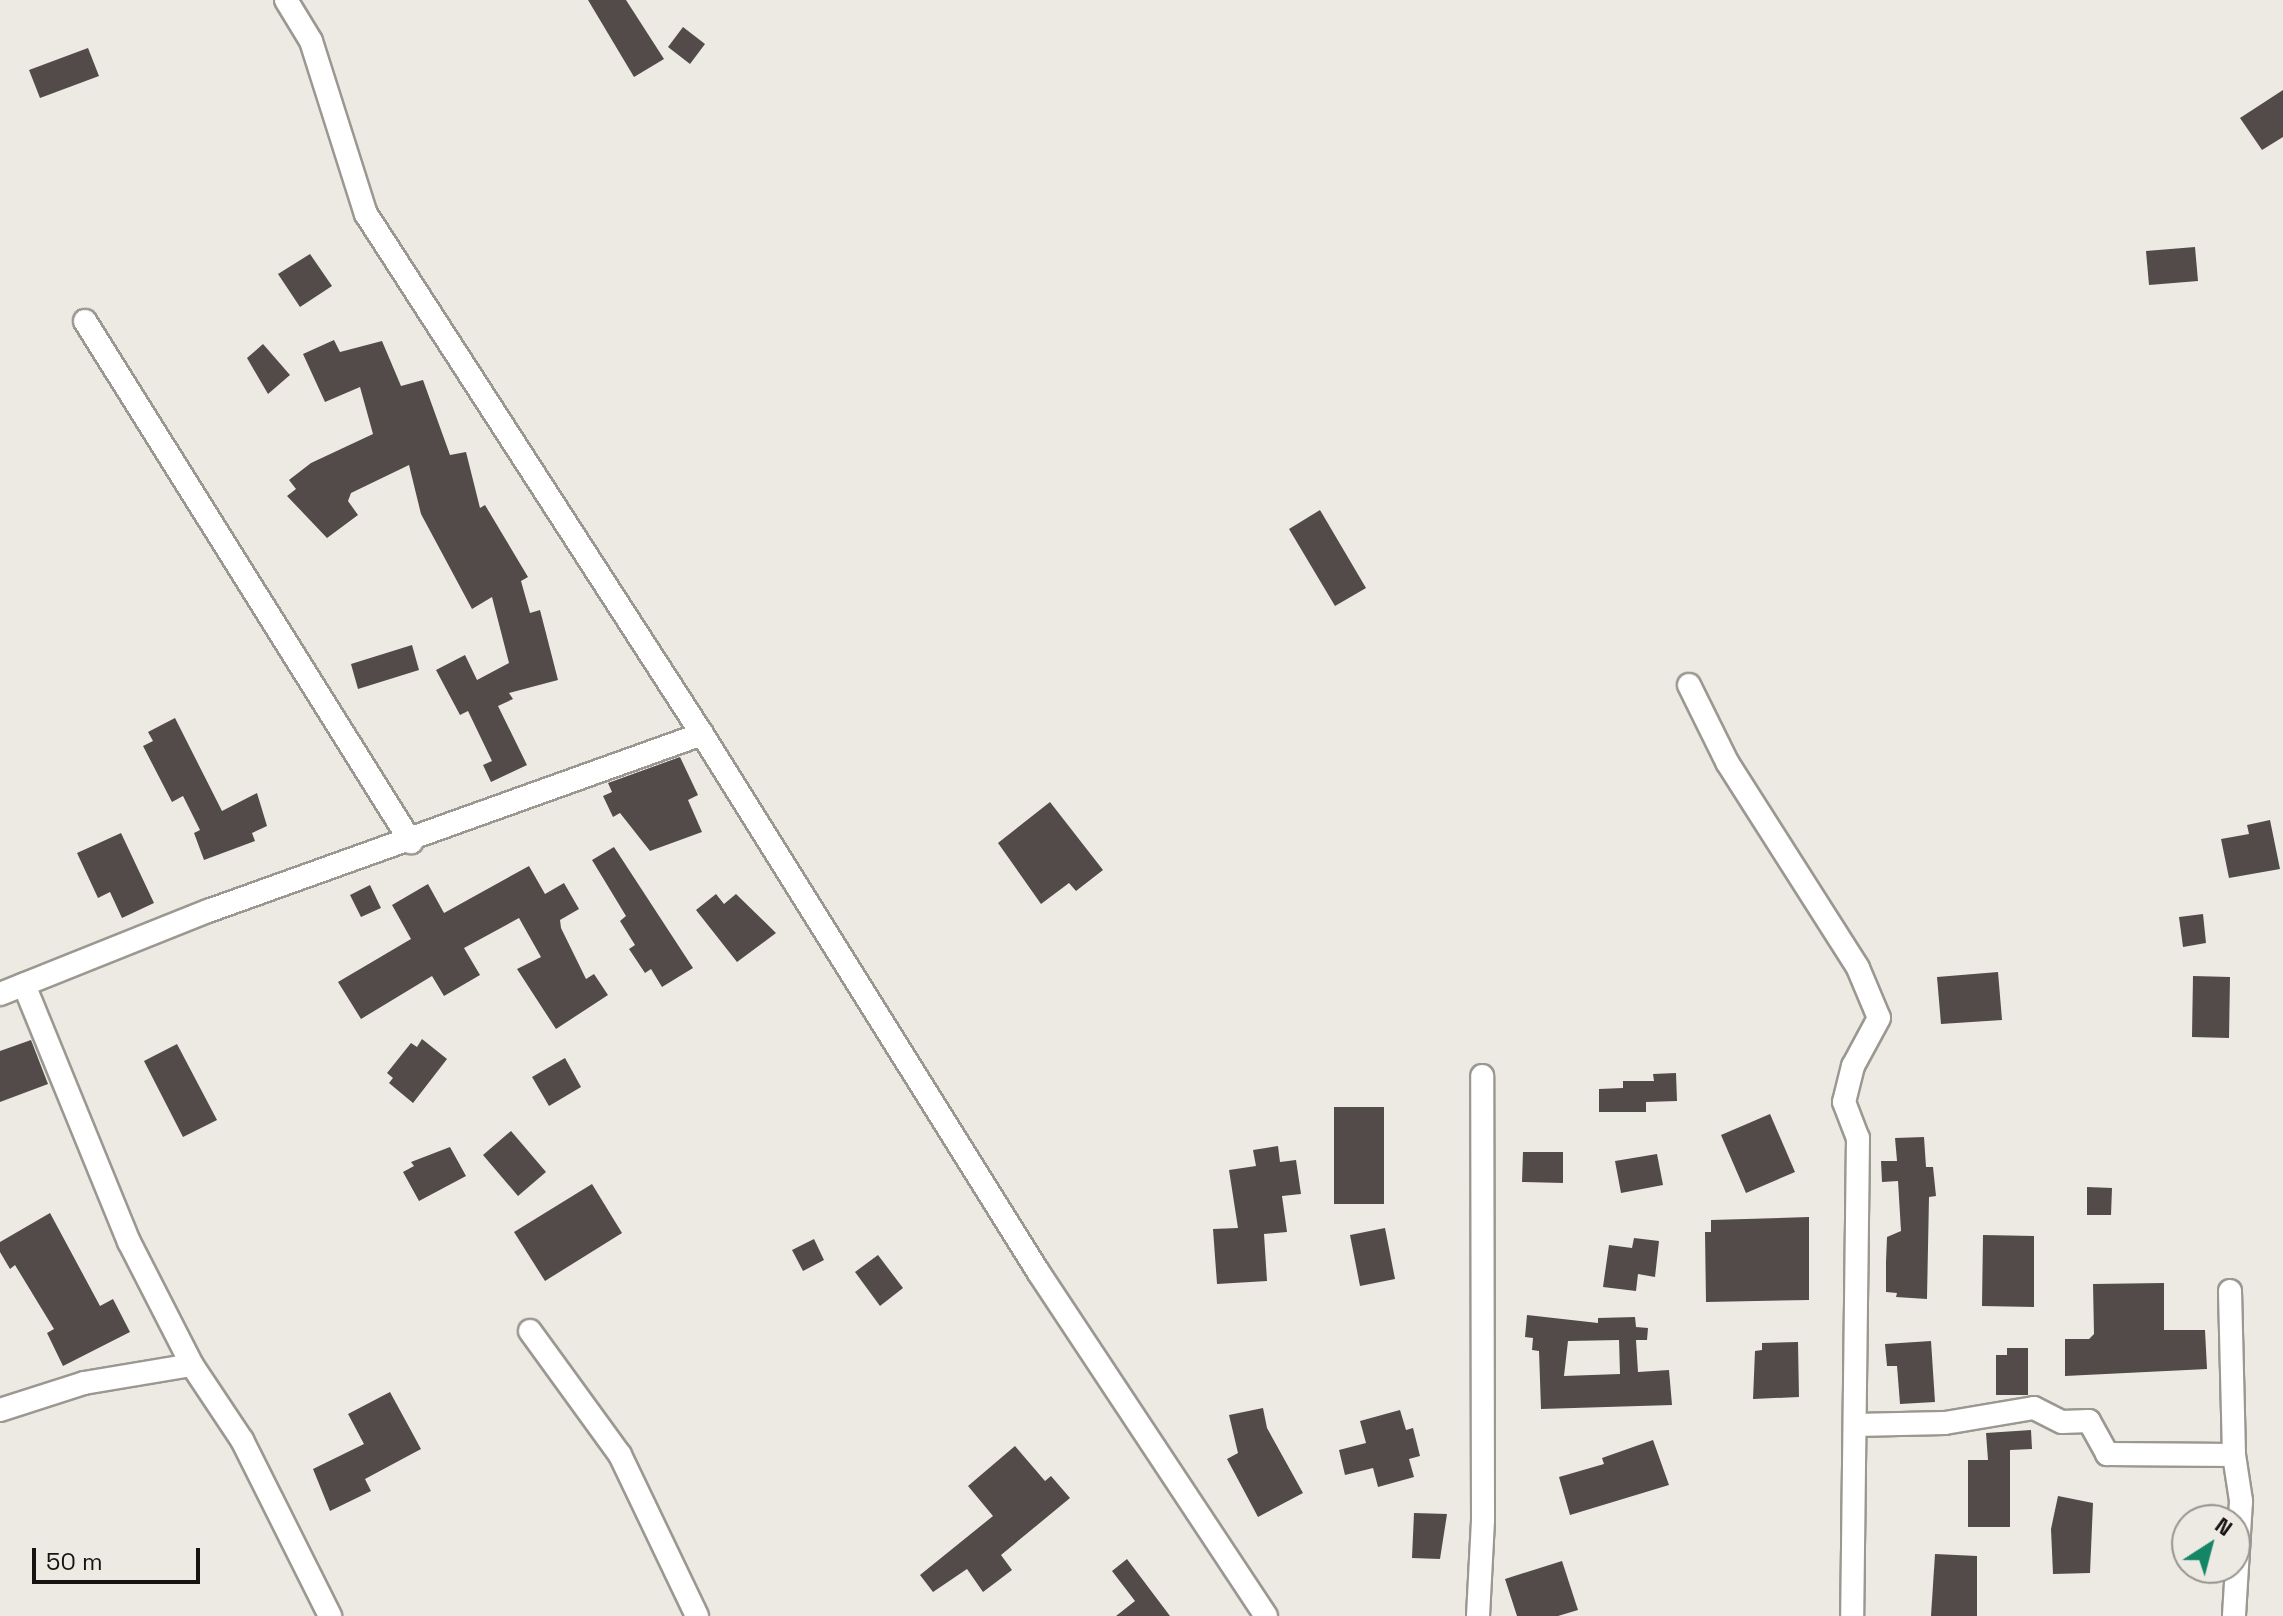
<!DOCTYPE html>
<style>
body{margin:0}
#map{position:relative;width:2283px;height:1616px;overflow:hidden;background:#edeae3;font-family:"Space Grotesk",sans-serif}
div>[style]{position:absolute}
.building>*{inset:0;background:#534b4a}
.roads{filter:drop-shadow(2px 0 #9b9891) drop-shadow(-2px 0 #9b9891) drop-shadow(0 2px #9b9891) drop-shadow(0 -2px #9b9891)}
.street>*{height:22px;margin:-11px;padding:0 11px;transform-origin:11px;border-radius:11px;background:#fff}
span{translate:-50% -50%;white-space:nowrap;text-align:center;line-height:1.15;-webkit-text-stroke:8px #edeae3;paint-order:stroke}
.north{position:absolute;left:2171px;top:1504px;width:80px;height:80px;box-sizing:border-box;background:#edeae3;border:2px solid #97948f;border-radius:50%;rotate:36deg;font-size:22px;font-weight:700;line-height:32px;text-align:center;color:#151411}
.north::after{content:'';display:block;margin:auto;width:28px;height:36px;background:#148665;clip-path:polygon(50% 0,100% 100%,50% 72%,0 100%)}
.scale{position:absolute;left:32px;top:1548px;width:168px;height:36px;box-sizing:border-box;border:4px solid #151411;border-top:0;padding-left:10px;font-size:24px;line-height:28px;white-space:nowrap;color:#151411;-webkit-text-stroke:6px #edeae3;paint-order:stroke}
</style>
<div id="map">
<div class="building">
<i style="clip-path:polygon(588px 0,626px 0,664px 59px,634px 77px)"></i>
<i style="clip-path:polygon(683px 27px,705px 44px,690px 64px,668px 47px)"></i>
<i style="clip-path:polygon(88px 48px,99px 76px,40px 98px,29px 70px)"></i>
<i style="clip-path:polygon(2283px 90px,2283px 137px,2262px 150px,2240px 118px)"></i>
<i style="clip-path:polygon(2195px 247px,2198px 281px,2149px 285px,2146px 251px)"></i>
<i style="clip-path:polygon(310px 254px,332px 286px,300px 307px,278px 274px)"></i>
<i style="clip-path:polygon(334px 340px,340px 352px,382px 341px,401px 386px,423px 380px,450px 455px,466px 452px,480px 508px,485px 505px,528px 577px,521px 581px,530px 613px,540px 610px,558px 680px,509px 693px,513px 699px,498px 706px,527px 765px,491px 782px,483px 765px,492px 761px,468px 711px,460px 715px,436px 670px,465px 655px,477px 680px,509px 663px,492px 597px,472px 609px,421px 514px,409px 465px,351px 493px,348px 501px,358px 515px,327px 538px,287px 496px,296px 489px,289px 480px,311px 463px,373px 434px,360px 387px,325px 402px,303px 354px)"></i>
<i style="clip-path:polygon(263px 344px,290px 375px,268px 394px,247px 358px)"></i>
<i style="clip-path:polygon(1320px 510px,1366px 588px,1335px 606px,1289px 529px)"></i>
<i style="clip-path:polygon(412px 645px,419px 670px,358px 689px,351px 664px)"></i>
<i style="clip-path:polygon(175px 718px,222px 811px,257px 793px,267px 826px,252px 833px,255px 841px,204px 860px,194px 833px,200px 830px,183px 796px,172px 802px,143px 746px,153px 741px,148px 732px)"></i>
<i style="clip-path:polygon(680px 757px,698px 795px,688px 800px,702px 832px,650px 851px,620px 813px,613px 817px,603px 796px,612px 792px,608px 783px)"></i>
<i style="clip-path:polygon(1050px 802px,1103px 870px,1076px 891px,1069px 883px,1041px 904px,998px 843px)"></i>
<i style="clip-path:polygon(2270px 820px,2280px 869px,2229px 878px,2221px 839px,2249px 834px,2247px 825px)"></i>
<i style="clip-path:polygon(121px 833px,154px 903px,122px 918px,110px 892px,98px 898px,77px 853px)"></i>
<i style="clip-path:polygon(614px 847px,693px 968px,662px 987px,651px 969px,645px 973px,629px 949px,635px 945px,620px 921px,626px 916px,592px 860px)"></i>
<i style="clip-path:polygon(529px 866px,545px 894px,564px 883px,579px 909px,560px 920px,561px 928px,586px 979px,594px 974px,608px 995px,556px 1029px,517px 969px,541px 957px,519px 918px,464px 948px,480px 975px,444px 996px,432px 976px,361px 1019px,338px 982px,411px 939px,392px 905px,428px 884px,444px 913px)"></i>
<i style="clip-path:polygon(370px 885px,381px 908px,361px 917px,350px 895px)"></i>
<i style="clip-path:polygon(716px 894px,724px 904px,736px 894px,776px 933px,737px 962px,696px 910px)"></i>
<i style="clip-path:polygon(2203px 914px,2206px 943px,2183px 947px,2179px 917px)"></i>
<i style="clip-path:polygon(1998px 972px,2002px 1020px,1941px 1024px,1937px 977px)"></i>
<i style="clip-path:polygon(2193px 976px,2230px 977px,2229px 1038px,2192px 1037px)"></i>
<i style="clip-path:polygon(422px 1039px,447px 1059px,413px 1103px,389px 1083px,393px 1078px,387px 1073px,411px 1043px,417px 1047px)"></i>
<i style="clip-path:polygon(31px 1040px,48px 1084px,0 1102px,0 1051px)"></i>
<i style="clip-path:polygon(177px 1044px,217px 1120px,183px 1137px,144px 1061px)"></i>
<i style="clip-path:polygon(565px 1058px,581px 1087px,549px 1106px,532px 1077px)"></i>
<i style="clip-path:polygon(1676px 1073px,1677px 1101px,1646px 1102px,1646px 1112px,1599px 1112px,1599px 1089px,1623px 1088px,1623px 1081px,1654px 1081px,1653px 1074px)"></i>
<i style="clip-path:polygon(1334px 1107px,1384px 1107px,1384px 1204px,1334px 1204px)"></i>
<i style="clip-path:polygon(1770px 1114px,1795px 1172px,1746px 1193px,1721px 1135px)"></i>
<i style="clip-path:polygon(511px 1131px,546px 1172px,518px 1196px,483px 1155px)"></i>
<i style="clip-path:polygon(1924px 1137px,1926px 1167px,1933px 1167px,1936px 1196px,1929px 1197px,1927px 1299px,1896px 1297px,1897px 1293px,1886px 1292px,1886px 1262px,1887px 1237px,1901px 1231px,1898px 1181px,1882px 1182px,1881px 1161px,1897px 1161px,1895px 1138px)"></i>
<i style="clip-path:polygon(1278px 1146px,1280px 1162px,1296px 1160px,1301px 1194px,1282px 1196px,1287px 1232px,1264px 1234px,1267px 1281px,1217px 1284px,1213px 1229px,1238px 1228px,1229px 1170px,1256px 1166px,1253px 1150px)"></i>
<i style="clip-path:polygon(450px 1147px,466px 1176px,419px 1201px,403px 1172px,414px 1166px,411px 1162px)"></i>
<i style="clip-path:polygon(1523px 1152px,1563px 1152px,1563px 1183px,1522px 1182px)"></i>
<i style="clip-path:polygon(1657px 1154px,1663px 1185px,1621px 1193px,1615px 1161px)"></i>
<i style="clip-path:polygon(592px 1184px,622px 1233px,545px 1281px,514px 1232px)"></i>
<i style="clip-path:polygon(2087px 1187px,2112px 1188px,2111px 1215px,2087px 1215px)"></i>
<i style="clip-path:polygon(50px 1213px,100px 1306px,113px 1299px,130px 1332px,63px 1366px,47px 1333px,54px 1329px,15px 1265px,10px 1269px,0 1252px,0 1242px)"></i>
<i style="clip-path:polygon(1809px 1217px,1809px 1300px,1706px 1302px,1705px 1232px,1711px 1232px,1711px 1220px)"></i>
<i style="clip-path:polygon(1385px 1228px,1395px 1279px,1360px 1286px,1350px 1235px)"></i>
<i style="clip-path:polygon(1983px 1235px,2034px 1236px,2034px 1307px,1982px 1306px)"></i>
<i style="clip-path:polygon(1634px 1238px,1659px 1241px,1655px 1277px,1638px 1274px,1636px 1291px,1603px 1287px,1609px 1245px,1632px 1248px)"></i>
<i style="clip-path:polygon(814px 1239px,824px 1260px,803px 1271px,792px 1250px)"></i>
<i style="clip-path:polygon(878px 1255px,903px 1288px,880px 1306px,855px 1272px)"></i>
<i style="clip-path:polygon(2164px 1283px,2164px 1330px,2205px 1330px,2207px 1369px,2065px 1376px,2065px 1339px,2089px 1339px,2094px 1334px,2093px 1284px)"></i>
<i style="clip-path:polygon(evenodd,1527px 1315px,1598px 1323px,1598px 1318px,1635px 1317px,1636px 1327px,1648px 1328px,1647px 1340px,1636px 1340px,1638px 1372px,1669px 1370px,1672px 1405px,1541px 1409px,1539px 1351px,1532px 1350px,1533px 1338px,1525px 1337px,1527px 1315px,1619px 1340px,1620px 1374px,1564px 1376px,1568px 1341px,1619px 1340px)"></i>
<i style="clip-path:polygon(1931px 1341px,1935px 1402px,1900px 1404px,1897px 1366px,1887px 1366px,1885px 1344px)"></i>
<i style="clip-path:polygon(1798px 1342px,1799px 1397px,1753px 1399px,1755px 1351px,1762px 1350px,1762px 1343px)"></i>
<i style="clip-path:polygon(2007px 1348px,2028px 1348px,2028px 1395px,1996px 1395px,1996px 1355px,2007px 1355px)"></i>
<i style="clip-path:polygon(390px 1392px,421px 1449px,365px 1479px,371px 1491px,330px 1511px,313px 1469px,364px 1444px,348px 1414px)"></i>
<i style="clip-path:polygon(1263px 1408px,1267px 1428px,1303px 1493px,1258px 1517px,1227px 1459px,1238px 1453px,1229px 1415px)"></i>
<i style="clip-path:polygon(1400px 1410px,1406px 1430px,1413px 1428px,1420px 1456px,1409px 1459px,1414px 1477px,1378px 1487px,1373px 1468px,1345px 1475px,1339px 1450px,1366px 1443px,1360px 1421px)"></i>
<i style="clip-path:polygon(2031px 1430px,2032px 1449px,2010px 1450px,2010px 1527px,1968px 1527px,1968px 1460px,1988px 1460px,1986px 1433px)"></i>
<i style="clip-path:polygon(1653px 1440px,1669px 1485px,1570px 1515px,1559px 1477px,1604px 1464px,1602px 1458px)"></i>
<i style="clip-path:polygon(1015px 1446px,1045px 1481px,1051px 1476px,1070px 1498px,1001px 1555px,1012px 1570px,983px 1592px,967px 1569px,933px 1592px,920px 1575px,993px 1516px,968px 1486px)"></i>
<i style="clip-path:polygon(2058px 1496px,2093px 1503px,2090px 1573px,2053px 1574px,2051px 1529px)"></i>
<i style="clip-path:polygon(1414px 1513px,1447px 1514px,1440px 1559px,1412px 1558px)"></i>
<i style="clip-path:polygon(1935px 1554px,1977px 1556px,1977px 1616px,1931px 1616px)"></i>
<i style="clip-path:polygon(1127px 1559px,1170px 1616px,1116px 1616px,1135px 1601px,1112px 1571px)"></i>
<i style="clip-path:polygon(1562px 1561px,1578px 1610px,1558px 1616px,1517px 1616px,1505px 1579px)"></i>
</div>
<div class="roads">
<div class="street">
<i style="left:286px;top:0;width:48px;rotate:58.6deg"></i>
<i style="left:311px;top:41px;width:182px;rotate:72.4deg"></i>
<i style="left:366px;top:214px;width:619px;rotate:57.13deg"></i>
<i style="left:702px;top:734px;width:636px;rotate:57.99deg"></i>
<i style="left:1039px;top:1273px;width:411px;rotate:56.5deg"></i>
<i style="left:85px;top:321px;width:615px;rotate:57.96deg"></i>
<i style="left:1689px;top:685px;width:86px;rotate:63.7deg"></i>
<i style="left:1727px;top:762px;width:244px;rotate:57.5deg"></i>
<i style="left:1858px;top:968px;width:54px;rotate:67.2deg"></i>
<i style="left:1879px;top:1018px;width:55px;rotate:118.4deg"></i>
<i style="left:1853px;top:1066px;width:37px;rotate:104deg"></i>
<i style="left:1844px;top:1102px;width:39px;rotate:69deg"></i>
<i style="left:1858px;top:1138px;width:478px;rotate:90.7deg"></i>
<i style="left:0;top:994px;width:224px;rotate:-21.8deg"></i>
<i style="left:208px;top:911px;width:525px;rotate:-19.71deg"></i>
<i style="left:2230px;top:1291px;width:164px;rotate:88.6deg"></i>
<i style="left:2234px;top:1455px;width:47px;rotate:81.3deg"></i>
<i style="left:2241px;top:1501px;width:115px;rotate:93.5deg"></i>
<i style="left:530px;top:1331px;width:153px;rotate:54deg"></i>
<i style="left:620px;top:1455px;width:178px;rotate:64.4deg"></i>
<i style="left:192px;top:1365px;width:90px;rotate:56.3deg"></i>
<i style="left:242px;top:1440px;width:197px;rotate:63.4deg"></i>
<i style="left:0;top:1410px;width:88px;rotate:-17.8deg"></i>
<i style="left:84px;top:1383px;width:109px;rotate:-9.5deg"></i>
<i style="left:192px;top:1365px;width:138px;rotate:-117.1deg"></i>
<i style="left:129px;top:1242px;width:278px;rotate:-112.2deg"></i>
<i style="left:1855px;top:1425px;width:90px;rotate:-1.3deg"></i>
<i style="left:1945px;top:1423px;width:90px;rotate:-9.6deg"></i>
<i style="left:2034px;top:1408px;width:31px;rotate:27deg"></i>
<i style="left:2062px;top:1422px;width:27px;rotate:-2deg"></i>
<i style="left:2089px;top:1421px;width:38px;rotate:61deg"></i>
<i style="left:2107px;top:1454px;width:127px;rotate:0.5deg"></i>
<i style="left:1478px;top:1616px;width:96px;rotate:-87deg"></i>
<i style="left:1483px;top:1520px;width:444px;rotate:-90.1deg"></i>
</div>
</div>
<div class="north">N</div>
<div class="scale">50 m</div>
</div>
